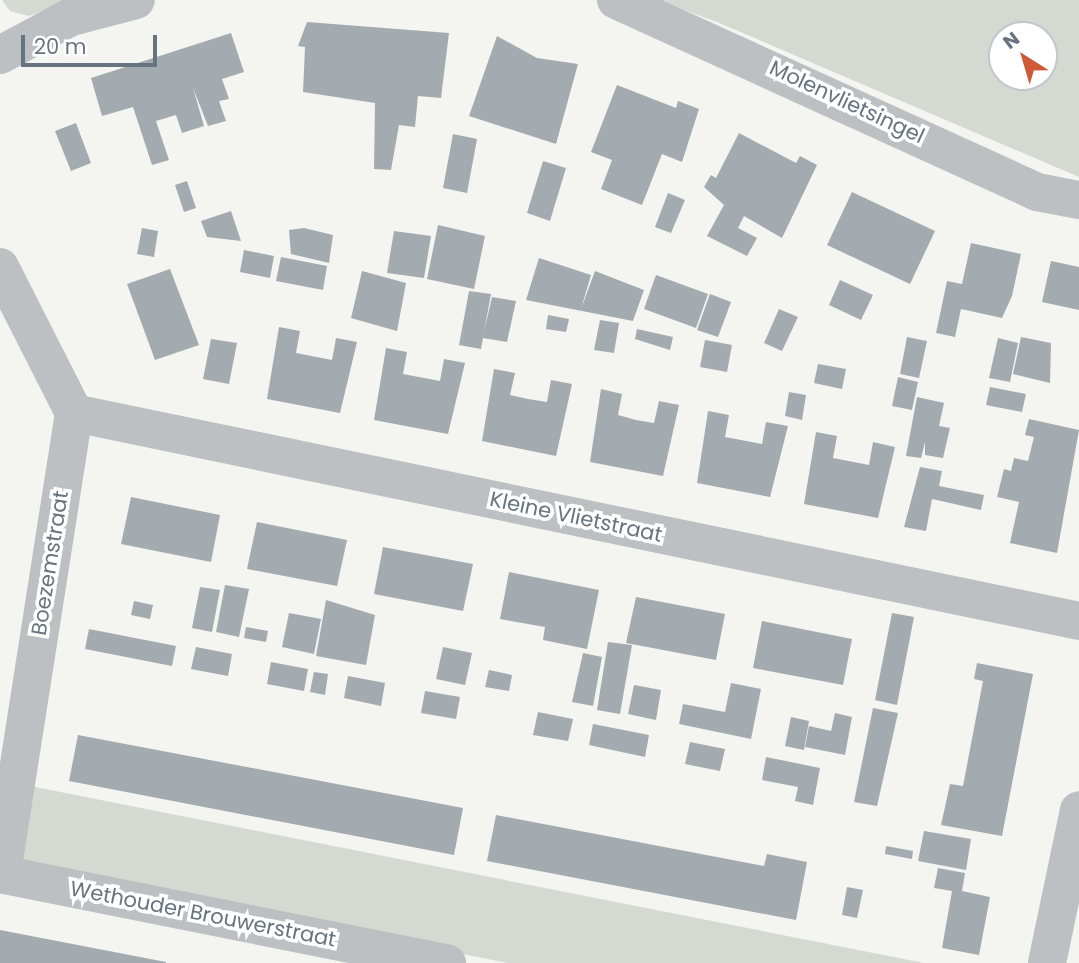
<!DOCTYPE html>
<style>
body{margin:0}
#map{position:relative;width:1079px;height:963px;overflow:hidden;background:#f4f4f1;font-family:Poppins,sans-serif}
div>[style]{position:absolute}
.green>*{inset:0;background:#d4d9d1}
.building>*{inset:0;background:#a4abb0}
.minor>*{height:38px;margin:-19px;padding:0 19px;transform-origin:19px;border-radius:19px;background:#bcc0c3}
span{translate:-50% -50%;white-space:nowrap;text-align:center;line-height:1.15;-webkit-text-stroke:7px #fff;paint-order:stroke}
.street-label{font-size:21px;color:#67747f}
.north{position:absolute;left:988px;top:21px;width:70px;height:70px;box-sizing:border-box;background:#fff;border:2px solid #c2c7cc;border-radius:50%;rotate:323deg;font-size:19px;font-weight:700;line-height:28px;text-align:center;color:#67747f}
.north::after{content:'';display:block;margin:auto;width:24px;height:32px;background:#ce5b38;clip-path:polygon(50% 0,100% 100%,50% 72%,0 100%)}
.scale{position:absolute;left:21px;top:35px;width:136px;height:32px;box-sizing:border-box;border:4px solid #67747f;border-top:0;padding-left:9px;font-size:21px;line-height:24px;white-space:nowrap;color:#67747f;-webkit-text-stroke:5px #fff;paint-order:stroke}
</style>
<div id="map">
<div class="green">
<i style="clip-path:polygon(2px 0,72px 0,29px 16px,10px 11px)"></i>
<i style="clip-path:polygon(evenodd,657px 0,1079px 0,1079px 177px,717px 22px,657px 0,1002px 35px,1044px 35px,1044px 77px,1002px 77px,1002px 35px)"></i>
<i style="clip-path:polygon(25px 785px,924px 963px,508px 963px,15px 866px)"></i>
</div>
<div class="building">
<i style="clip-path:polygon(307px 22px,449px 33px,441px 98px,418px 96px,415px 127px,399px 125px,391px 170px,374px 169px,375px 103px,303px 92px,305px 47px,298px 46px)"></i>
<i style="clip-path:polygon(231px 33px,244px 72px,222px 79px,229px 99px,219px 101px,226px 121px,208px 126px,193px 88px,204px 126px,182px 133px,176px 115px,156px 121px,169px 160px,152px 165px,133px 107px,102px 116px,91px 78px)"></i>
<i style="clip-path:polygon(497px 36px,537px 58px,578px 64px,556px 144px,469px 116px)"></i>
<i style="clip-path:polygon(617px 85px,676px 108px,678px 101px,699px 109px,682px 162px,662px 154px,642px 205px,601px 189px,612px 160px,591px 152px)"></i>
<i style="clip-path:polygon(76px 123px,91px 163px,71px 171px,55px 131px)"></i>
<i style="clip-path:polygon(739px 133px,796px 163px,800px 156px,817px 165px,782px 238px,744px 216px,738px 228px,757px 238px,747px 256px,707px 236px,724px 205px,704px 187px,711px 175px,716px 178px)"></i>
<i style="clip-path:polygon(453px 134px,477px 139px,467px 193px,443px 188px)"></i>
<i style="clip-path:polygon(543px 161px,566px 168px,550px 221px,527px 213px)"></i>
<i style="clip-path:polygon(187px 181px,196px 208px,184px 212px,175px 185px)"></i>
<i style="clip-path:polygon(852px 192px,935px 231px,910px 284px,827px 245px)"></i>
<i style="clip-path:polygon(668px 193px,685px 200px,671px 233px,655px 227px)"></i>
<i style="clip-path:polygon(231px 211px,241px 241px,207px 237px,201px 221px)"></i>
<i style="clip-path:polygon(438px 225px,485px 236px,474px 289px,427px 279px)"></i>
<i style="clip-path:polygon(142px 228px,158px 231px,154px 257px,137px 254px)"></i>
<i style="clip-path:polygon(304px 228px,333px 235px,329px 263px,291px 254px,289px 230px)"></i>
<i style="clip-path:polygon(394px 231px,431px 236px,424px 278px,387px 273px)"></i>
<i style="clip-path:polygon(971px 243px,1021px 254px,1012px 296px,1002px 318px,961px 309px,955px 337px,936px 333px,947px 281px,962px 284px)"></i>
<i style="clip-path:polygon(244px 250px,274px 256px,270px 278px,240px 272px)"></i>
<i style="clip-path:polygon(281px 257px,327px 266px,323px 290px,276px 281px)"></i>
<i style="clip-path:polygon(539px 258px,591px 275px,581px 309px,595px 271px,644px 290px,633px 321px,526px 300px)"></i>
<i style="clip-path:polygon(1051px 261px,1079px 267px,1079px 310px,1042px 302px)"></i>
<i style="clip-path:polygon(170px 269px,199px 345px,155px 360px,127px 284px)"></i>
<i style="clip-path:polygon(362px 271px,406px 283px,397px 331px,351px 318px)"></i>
<i style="clip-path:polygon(656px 275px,708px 294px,696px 328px,644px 309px)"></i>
<i style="clip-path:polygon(840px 280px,873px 295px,861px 320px,829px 305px)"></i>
<i style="clip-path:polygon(469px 291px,491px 294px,484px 332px,492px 297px,516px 301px,507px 342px,483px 338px,481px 349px,459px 345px)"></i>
<i style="clip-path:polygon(710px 294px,731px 302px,718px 337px,697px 330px)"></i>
<i style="clip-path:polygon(779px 309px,798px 317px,782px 351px,764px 343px)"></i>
<i style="clip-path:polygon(548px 315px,569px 319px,566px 332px,546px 329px)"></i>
<i style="clip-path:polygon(600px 320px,619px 323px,614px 353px,594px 350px)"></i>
<i style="clip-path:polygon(279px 327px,300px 331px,296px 353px,332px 360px,336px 338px,357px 342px,340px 413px,267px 399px)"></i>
<i style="clip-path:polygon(637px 329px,673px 337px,670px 350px,635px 339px)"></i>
<i style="clip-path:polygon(907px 337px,927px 341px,919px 378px,900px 374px)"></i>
<i style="clip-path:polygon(1021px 337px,1051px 343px,1050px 383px,1013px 374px)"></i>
<i style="clip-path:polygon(998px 338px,1018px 343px,1010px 382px,989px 378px)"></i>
<i style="clip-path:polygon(211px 339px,237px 343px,229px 384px,203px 379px)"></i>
<i style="clip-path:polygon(705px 340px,732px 345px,727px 372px,700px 367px)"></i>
<i style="clip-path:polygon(386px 348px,407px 352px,403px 374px,440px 381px,444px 359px,465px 363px,448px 434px,374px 420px)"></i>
<i style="clip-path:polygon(818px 364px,846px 369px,842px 389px,814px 383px)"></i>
<i style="clip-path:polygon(494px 369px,515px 373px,510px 395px,528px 399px,547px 402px,551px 380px,572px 384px,556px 456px,482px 441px)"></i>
<i style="clip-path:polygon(898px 377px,918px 382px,912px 410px,892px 406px)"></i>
<i style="clip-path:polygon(990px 387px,1026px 394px,1022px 412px,986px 405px)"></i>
<i style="clip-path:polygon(601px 389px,622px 394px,618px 415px,636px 420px,654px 423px,659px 401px,679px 405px,663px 476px,590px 462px)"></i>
<i style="clip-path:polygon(789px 392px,806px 395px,802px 420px,785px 416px)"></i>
<i style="clip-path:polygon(917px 397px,944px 403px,939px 426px,950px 428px,943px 458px,925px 455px,925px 442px,921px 458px,906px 456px)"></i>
<i style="clip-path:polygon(708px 411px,729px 415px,725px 437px,762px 444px,766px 422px,788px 426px,770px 497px,697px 483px)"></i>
<i style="clip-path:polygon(1029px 419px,1079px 430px,1057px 553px,1010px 543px,1019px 502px,997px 497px,1004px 469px,1011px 471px,1014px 458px,1028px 461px,1034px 437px,1025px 435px)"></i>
<i style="clip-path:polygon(816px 432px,837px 436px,833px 458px,869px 465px,873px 442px,895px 447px,878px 518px,804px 504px)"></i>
<i style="clip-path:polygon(920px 467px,942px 471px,939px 486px,984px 495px,981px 510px,932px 499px,926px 531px,904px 527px)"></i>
<i style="clip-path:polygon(131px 497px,220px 515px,211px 562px,121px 544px)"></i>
<i style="clip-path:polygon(257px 522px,347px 540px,337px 586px,247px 569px)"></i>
<i style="clip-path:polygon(383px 547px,473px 564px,463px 611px,374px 594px)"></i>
<i style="clip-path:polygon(509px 572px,599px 590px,587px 649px,543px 640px,545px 627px,500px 619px)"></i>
<i style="clip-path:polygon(225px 585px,249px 589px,239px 637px,216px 632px)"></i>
<i style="clip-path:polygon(200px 587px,220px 590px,212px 632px,192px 628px)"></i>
<i style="clip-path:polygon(636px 597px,725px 614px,716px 660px,626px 643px)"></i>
<i style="clip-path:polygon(326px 600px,375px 615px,366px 665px,316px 656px)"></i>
<i style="clip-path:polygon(134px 601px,153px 605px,150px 619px,131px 615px)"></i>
<i style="clip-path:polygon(289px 613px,321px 619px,314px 654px,282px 647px)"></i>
<i style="clip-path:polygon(892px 613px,914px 617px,897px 705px,875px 700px)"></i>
<i style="clip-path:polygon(762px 621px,852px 639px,843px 685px,753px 668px)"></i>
<i style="clip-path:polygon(246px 627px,268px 631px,266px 642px,244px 638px)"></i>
<i style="clip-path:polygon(89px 629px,176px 646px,172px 666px,85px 649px)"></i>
<i style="clip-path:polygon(608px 642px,632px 645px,620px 714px,597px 710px)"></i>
<i style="clip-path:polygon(196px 647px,232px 654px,228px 676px,191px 669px)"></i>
<i style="clip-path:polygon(443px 647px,472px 653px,465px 685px,436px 679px)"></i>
<i style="clip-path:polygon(583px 653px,602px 657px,593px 706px,572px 702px)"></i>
<i style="clip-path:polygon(271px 662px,308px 669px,304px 691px,267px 684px)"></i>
<i style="clip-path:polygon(977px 663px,1033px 674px,1002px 836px,941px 825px,950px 784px,963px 786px,983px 681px,974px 679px)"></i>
<i style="clip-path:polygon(489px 670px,512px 675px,509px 691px,485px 687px)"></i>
<i style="clip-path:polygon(314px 672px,328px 674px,325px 695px,310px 692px)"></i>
<i style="clip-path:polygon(348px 676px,385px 683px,381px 706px,344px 698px)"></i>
<i style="clip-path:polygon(731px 683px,761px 689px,751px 739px,679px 724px,683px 704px,725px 712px)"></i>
<i style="clip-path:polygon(634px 685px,661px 690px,656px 720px,628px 714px)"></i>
<i style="clip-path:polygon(425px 691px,460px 697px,456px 719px,421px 713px)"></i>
<i style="clip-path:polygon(873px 708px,898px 713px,877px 806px,854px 802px)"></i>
<i style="clip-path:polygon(538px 712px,573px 719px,568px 741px,533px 735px)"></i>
<i style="clip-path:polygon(835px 713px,852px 717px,845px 755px,805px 747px,809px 726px,831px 731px)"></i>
<i style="clip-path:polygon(791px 717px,809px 721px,804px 750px,785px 746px)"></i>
<i style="clip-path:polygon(593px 724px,649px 735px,645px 757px,589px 745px)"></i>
<i style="clip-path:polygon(78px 735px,463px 808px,454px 855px,69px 781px)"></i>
<i style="clip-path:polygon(690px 742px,725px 749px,720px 771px,685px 764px)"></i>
<i style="clip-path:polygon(766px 757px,820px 768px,813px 805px,795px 801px,798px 787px,762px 780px)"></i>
<i style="clip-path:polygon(496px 815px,764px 866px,767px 854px,807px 862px,796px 920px,487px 861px)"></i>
<i style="clip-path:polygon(924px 831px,971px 839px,966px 870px,918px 861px)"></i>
<i style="clip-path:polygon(886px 846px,913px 851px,912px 859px,885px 854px)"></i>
<i style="clip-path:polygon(938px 868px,965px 873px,962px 891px,990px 897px,979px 955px,942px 948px,952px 891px,934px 888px)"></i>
<i style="clip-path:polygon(847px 887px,863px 890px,857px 918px,842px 915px)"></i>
<i style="clip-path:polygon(0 930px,166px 962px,166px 963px,0 963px)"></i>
</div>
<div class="minor">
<i style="left:616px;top:0;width:463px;rotate:24.5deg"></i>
<i style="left:1037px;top:192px;width:43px;rotate:10.8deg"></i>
<i style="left:0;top:55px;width:81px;rotate:-28.2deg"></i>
<i style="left:71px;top:17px;width:67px;rotate:-14.7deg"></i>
<i style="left:0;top:267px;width:164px;rotate:63.1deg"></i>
<i style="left:74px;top:413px;width:467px;rotate:98.9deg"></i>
<i style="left:74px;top:413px;width:1026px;rotate:11.69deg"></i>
<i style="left:0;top:874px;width:456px;rotate:11.3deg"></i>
<i style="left:1047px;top:963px;width:156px;rotate:-78.2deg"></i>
</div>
<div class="street-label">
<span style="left:847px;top:102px;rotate:25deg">Molenvlietsingel</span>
<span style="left:576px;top:517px;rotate:12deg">Kleine Vlietstraat</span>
<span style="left:50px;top:563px;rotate:-81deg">Boezemstraat</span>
<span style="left:203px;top:914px;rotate:11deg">Wethouder Brouwerstraat</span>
</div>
<div class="north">N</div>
<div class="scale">20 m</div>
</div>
